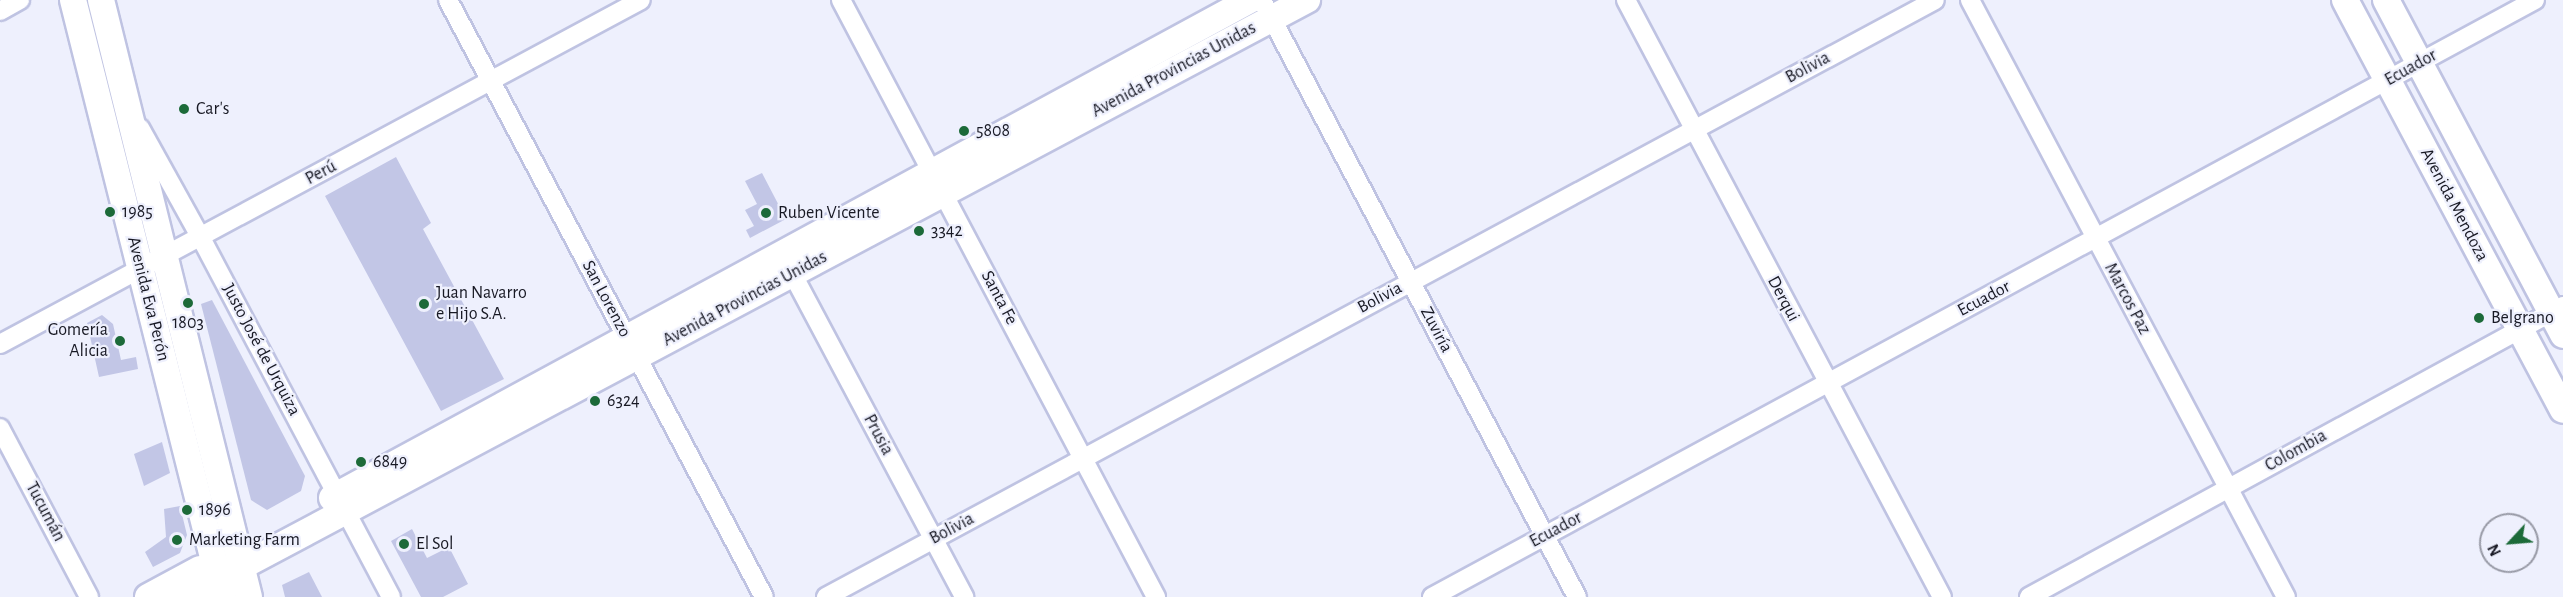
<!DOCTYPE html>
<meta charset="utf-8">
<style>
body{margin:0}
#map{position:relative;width:2563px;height:597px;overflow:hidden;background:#eef0fd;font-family:"Alegreya Sans",sans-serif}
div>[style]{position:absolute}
.building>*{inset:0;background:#c2c6e6}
.roads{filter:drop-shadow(2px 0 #bfc3e2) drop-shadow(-2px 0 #bfc3e2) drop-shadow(0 2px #bfc3e2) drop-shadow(0 -2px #bfc3e2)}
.minor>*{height:18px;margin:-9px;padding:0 9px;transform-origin:9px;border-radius:9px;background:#fff}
.secondary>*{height:26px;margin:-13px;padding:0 13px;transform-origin:13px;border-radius:13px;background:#fff}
.dots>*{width:16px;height:16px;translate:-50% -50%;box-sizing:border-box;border:3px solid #eef0fd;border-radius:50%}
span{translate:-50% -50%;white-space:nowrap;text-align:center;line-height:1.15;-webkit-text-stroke:4.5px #eef0fd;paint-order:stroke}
.street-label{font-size:18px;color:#181924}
.poi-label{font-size:18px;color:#181924}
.left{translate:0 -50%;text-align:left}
.right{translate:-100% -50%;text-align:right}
.north{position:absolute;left:2479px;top:513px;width:60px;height:60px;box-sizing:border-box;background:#eef0fd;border:2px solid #989aa6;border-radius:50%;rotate:244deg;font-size:16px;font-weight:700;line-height:24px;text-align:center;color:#181924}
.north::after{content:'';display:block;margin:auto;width:21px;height:27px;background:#1c6a39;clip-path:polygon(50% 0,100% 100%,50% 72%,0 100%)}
</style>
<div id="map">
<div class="building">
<i style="clip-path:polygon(396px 157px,431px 223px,423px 229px,504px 379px,441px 411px,325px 196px)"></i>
<i style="clip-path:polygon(762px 173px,786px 219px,750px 238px,746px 230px,754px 226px,745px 210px,757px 204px,745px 181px)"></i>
<i style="clip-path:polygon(212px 300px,305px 476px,301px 491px,267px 510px,251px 500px,201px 304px)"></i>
<i style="clip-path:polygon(102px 315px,113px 324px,121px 360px,136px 357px,138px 369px,99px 377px,87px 323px)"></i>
<i style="clip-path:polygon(162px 442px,170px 473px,144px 486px,134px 454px)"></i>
<i style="clip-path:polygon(180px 506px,187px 535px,180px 553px,153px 567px,145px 552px,166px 537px,164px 509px)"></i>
<i style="clip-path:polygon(412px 529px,427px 558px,449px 547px,468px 584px,443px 597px,421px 597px,391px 541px)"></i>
<i style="clip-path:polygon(309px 572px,322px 597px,285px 597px,282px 585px)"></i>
</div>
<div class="roads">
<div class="minor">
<i style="left:448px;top:0;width:675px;rotate:62.11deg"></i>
<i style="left:841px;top:0;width:675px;rotate:62.18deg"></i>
<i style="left:1262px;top:0;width:675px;rotate:62.18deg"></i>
<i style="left:1626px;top:0;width:675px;rotate:62.11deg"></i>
<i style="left:1970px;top:0;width:675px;rotate:62.11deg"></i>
<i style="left:0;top:11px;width:23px;rotate:-29deg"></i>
<i style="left:140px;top:128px;width:126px;rotate:61deg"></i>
<i style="left:201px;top:238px;width:406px;rotate:62.1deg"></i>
<i style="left:792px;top:273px;width:367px;rotate:62deg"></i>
<i style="left:0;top:344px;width:727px;rotate:-28.22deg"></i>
<i style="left:0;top:428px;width:191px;rotate:62.2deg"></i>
<i style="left:826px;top:597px;width:1259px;rotate:-28.29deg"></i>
<i style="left:1432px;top:597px;width:1254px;rotate:-28.42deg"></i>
<i style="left:2029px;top:597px;width:608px;rotate:-28.59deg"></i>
</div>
<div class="secondary">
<i style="left:73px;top:0;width:616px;rotate:75.9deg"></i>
<i style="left:101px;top:0;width:615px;rotate:76.08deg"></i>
<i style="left:2345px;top:0;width:464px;rotate:62deg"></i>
<i style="left:2386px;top:0;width:379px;rotate:62.1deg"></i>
<i style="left:332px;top:498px;width:1044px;rotate:-28.48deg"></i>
<i style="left:148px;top:597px;width:59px;rotate:-28.3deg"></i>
<i style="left:184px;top:597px;width:1272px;rotate:-28deg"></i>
</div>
</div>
<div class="dots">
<i style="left:184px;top:109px;background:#1c6a39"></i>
<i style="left:964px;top:131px;background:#1c6a39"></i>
<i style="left:110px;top:212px;background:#1c6a39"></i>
<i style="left:766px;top:213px;background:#1c6a39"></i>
<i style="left:919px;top:231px;background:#1c6a39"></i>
<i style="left:188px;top:303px;background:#1c6a39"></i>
<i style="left:424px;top:304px;background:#1c6a39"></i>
<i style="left:2479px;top:318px;background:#1c6a39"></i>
<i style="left:120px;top:341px;background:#1c6a39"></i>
<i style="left:595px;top:401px;background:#1c6a39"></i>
<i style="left:361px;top:462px;background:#1c6a39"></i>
<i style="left:187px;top:510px;background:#1c6a39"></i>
<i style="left:177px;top:540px;background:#1c6a39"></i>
<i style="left:404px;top:544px;background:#1c6a39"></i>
</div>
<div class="street-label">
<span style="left:1808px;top:68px;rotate:-28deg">Bolivia</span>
<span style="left:2411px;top:68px;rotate:-29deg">Ecuador</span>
<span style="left:1174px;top:70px;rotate:-28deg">Avenida Provincias Unidas</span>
<span style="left:321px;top:173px;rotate:-28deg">Perú</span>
<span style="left:2454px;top:205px;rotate:62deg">Avenida Mendoza</span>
<span style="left:999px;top:298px;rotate:62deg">Santa Fe</span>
<span style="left:1380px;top:298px;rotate:-28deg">Bolivia</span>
<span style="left:148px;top:299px;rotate:76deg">Avenida Eva Perón</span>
<span style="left:606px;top:299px;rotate:62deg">San Lorenzo</span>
<span style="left:745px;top:299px;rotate:-28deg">Avenida Provincias Unidas</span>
<span style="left:1783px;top:299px;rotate:62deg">Derqui</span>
<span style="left:1984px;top:299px;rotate:-28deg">Ecuador</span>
<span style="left:2127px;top:299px;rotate:62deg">Marcos Paz</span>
<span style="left:1436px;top:330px;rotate:62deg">Zuviría</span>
<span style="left:261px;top:350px;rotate:62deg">Justo José de Urquiza</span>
<span style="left:878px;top:435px;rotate:62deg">Prusia</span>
<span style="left:2296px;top:451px;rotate:-29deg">Colombia</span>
<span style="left:45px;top:512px;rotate:62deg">Tucumán</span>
<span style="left:952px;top:529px;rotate:-28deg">Bolivia</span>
<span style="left:1556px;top:530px;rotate:-28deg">Ecuador</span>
</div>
<div class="poi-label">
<span class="left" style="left:196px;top:109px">Car's</span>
<span class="left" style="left:976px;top:131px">5808</span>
<span class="left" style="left:122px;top:212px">1985</span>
<span class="left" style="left:778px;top:213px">Ruben Vicente</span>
<span class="left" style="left:931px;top:231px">3342</span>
<span class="left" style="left:436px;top:304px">Juan Navarro<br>e Hijo S.A.</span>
<span class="left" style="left:2491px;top:318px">Belgrano</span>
<span style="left:188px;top:323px">1803</span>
<span class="right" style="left:108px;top:341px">Gomería<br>Alicia</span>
<span class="left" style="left:607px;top:401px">6324</span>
<span class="left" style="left:373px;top:462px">6849</span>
<span class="left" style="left:199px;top:510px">1896</span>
<span class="left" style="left:189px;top:540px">Marketing Farm</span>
<span class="left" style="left:416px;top:544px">El Sol</span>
</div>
<div class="north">N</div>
</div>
